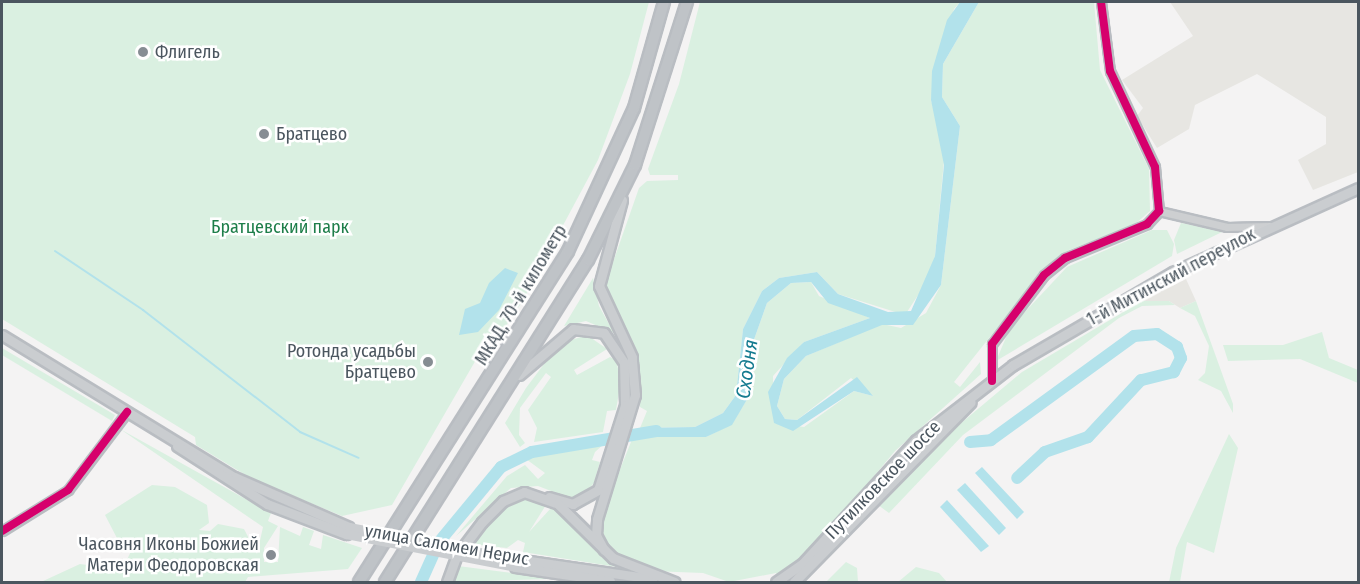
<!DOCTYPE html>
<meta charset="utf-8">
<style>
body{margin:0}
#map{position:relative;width:1360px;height:584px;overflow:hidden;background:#f4f3f3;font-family:"Fira Sans Condensed",sans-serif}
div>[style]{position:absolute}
.commercial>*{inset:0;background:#e7e6e2}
.green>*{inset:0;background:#daf0e1}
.water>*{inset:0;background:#b2e2eb}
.stream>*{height:2px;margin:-1px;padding:0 1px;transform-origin:1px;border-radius:1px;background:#b2e2eb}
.river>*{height:12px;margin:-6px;padding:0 6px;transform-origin:6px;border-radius:6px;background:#b2e2eb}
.roads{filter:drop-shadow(2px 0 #b9bdc2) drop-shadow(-2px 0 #b9bdc2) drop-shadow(0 2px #b9bdc2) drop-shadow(0 -2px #b9bdc2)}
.minor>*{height:7px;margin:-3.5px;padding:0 3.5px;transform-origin:3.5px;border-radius:3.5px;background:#cdcfd1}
.major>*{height:9px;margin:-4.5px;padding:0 4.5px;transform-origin:4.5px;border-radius:4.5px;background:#cacdd0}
.highway>*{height:10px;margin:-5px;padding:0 5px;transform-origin:5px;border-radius:5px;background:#bfc3c7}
.major-bridge>*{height:9px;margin:-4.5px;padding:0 4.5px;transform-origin:4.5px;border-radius:4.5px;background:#cacdd0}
.cycleway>*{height:8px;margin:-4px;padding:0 4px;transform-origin:4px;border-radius:4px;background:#d6006c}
.dots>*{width:16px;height:16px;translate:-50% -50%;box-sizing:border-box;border:3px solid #fff;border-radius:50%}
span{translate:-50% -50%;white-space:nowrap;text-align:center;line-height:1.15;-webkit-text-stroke:5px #fff;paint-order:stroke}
.poi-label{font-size:18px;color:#4b565f}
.left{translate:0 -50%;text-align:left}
.right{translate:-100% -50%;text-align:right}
.park-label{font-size:18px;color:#1e7e4a}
.street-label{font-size:18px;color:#4b565f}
.water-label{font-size:20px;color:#157b90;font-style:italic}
.frame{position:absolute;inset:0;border:3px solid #4b565f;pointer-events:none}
</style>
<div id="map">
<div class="commercial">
<i style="clip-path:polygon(1170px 2px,1358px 2px,1358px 172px,1313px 190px,1298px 160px,1326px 144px,1326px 117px,1257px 74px,1195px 105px,1189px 129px,1157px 148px,1137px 116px,1143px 108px,1122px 80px,1193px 36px)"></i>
<i style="clip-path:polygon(1186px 279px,1196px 301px,1180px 308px,1169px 301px,1142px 301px)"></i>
</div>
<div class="green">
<i style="clip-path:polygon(2px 2px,649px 2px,630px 74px,598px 160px,522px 302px,501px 333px,492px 332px,392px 505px,342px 516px,252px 479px,196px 445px,195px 437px,2px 319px)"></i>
<i style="clip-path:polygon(700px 2px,960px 2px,954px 9px,931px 100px,945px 150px,935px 256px,928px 280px,905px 315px,838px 294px,817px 272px,779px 278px,762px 291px,743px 329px,736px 395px,723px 413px,695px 427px,640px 428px,647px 411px,640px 407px,635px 349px,605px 285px,639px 188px,647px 181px,678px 180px,678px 175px,650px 175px,648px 169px,679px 84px)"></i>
<i style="clip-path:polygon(979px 2px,1094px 2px,1100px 70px,1149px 169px,1150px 211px,1134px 225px,1069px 250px,1045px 268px,954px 382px,960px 387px,980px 362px,981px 374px,895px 451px,820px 541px,779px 577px,776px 573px,729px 582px,703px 573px,651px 571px,623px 558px,600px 536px,602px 514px,633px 437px,706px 437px,732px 424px,752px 391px,751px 348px,767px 303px,791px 283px,811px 282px,819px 296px,870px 318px,804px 342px,773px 376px,774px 423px,804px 427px,854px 391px,873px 396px,851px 378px,797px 420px,785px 419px,777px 406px,784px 379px,806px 356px,882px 324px,901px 328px,926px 313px,941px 285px,960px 126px,942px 97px,943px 64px)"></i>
<i style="clip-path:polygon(1181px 223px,1187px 224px,1222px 232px,1177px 254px,1174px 240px)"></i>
<i style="clip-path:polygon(1152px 230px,1167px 230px,1174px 244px,1172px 256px,996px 361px,1010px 328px,1067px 267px)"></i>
<i style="clip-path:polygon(593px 278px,599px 306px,614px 333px,586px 321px,564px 326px)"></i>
<i style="clip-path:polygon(1142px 301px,1169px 301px,1175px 305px,1142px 306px,1119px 318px,963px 435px,889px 513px,878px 505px,922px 456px,1022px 372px)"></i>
<i style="clip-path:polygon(1196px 301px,1233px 404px,1233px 413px,1221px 391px,1198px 380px,1205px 373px,1209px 346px,1195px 316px,1180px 308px)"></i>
<i style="clip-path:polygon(1322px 332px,1329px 358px,1358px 370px,1358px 383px,1300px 359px,1228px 361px,1223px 345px,1283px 345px)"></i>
<i style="clip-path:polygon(587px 335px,607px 349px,574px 370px,577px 375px,610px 357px,616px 360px,621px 381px,616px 410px,607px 411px,603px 432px,534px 442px,537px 428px,528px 410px,551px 377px,546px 373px,520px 408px,519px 435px,525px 443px,520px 447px,505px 423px,526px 388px,559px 344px)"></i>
<i style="clip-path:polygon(2px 348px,115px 415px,112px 421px,2px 355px)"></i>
<i style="clip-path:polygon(120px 429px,271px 513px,268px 521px,278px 526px,264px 548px,264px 562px,278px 562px,280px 527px,300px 536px,303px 527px,314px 531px,309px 545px,321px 549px,323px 535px,362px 548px,348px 569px,248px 577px,245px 582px,41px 582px,80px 564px,122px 570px,134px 545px,119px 542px,105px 515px,152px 485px,175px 487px,207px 505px,209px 523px,199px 530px,210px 531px,218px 524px,244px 529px,257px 554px,263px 527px)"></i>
<i style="clip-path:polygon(1229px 434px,1238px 448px,1214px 553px,1187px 542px,1180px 582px,1169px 582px,1176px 548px)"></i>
<i style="clip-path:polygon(605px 443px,595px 452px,592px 460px,600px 462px,594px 483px,582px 497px,572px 499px,538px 486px,511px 488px,456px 536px,507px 476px,525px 465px,538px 479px,545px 473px,526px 459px)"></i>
<i style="clip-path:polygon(528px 498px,546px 505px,529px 532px,551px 508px,558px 509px,617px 567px,523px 552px,525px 543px,518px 540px,507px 548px,471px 544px,500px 511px)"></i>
<i style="clip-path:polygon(846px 562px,857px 568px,858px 582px,826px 582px)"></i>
<i style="clip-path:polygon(458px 566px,550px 578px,550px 579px,453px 582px)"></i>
<i style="clip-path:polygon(916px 567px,939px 573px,947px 582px,898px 582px)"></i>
</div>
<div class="water">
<i style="clip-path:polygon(960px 2px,979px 2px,943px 64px,942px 97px,960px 126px,941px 285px,913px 325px,882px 325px,806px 356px,784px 379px,777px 406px,785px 419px,797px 420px,857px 377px,873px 396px,854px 391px,793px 431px,774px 423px,768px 392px,787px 358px,804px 342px,870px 318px,828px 303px,811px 282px,791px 283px,767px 303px,751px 348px,752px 391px,732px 425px,706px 437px,639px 437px,640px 428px,695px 427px,723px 413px,736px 395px,743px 329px,762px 291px,779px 278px,817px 272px,838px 294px,888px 312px,911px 311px,935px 256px,944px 165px,931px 100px,932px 71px,947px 20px)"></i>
<i style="clip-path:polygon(505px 268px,518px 273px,499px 310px,478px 332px,459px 335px,465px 309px,480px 303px,489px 283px)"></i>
<i style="clip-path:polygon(982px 467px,1024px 512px,1017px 519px,975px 473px)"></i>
<i style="clip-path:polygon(965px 483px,1006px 528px,999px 535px,957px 490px)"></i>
<i style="clip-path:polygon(947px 500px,989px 546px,981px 552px,940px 507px)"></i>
</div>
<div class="stream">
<i style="left:55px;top:251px;width:106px;rotate:33.8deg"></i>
<i style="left:143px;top:310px;width:199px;rotate:37.8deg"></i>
<i style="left:300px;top:432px;width:64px;rotate:23.8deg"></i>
</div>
<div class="river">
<i style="left:970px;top:442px;width:21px;rotate:-5deg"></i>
<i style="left:991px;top:440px;width:177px;rotate:-36deg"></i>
<i style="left:1134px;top:336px;width:23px;rotate:-5deg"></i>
<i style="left:1157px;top:334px;width:24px;rotate:33deg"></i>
<i style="left:1177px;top:347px;width:12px;rotate:70deg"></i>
<i style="left:1181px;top:358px;width:16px;rotate:117deg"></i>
<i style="left:1174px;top:372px;width:34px;rotate:166deg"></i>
<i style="left:1141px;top:380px;width:78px;rotate:132.9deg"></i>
<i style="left:1088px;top:437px;width:46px;rotate:160.8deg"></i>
<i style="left:1045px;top:452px;width:38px;rotate:137deg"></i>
<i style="left:421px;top:582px;width:44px;rotate:-65.8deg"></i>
<i style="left:439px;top:542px;width:97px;rotate:-50.4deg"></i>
<i style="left:501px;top:467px;width:34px;rotate:-26deg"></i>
<i style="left:532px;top:452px;width:126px;rotate:-9.6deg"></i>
</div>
<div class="roads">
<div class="minor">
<i style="left:1159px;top:211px;width:70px;rotate:13.2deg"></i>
<i style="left:1227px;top:227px;width:42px;rotate:-1.4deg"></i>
<i style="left:992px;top:381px;width:37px;rotate:-90deg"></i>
<i style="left:992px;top:344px;width:86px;rotate:-53deg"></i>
<i style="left:1044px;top:275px;width:27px;rotate:-39deg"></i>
<i style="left:1065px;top:258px;width:89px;rotate:-22.5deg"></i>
<i style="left:1147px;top:224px;width:18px;rotate:-47deg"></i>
<i style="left:1159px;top:211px;width:44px;rotate:-95.2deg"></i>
<i style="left:1155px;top:167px;width:106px;rotate:-115.1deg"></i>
<i style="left:1110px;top:71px;width:70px;rotate:-97.4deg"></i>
<i style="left:2px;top:531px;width:78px;rotate:-31.8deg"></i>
<i style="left:68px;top:490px;width:98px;rotate:-52.9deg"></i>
</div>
<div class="major">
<i style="left:2px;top:335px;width:272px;rotate:31.5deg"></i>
<i style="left:234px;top:477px;width:125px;rotate:23.5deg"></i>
<i style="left:519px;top:375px;width:71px;rotate:-40.4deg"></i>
<i style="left:573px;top:329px;width:31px;rotate:7deg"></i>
<i style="left:604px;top:333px;width:36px;rotate:56deg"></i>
<i style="left:624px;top:363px;width:42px;rotate:88.6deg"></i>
<i style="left:625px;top:405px;width:89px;rotate:107.6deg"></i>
<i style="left:598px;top:490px;width:29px;rotate:151deg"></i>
<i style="left:573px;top:504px;width:25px;rotate:-164deg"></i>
<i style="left:177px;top:446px;width:107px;rotate:32.8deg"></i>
<i style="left:267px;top:504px;width:85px;rotate:20.8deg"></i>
<i style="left:604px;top:550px;width:17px;rotate:-118deg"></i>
<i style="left:596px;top:535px;width:16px;rotate:-86deg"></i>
<i style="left:597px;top:519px;width:130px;rotate:-73deg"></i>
<i style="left:635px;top:395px;width:38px;rotate:-95deg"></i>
<i style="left:632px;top:357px;width:78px;rotate:-114.9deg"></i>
<i style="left:599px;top:286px;width:89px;rotate:-75deg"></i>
<i style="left:516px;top:559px;width:138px;rotate:8.3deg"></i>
<i style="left:515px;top:567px;width:96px;rotate:8.4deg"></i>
<i style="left:447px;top:582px;width:29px;rotate:-70deg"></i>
<i style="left:457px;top:555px;width:41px;rotate:-52.9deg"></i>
<i style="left:482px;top:522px;width:30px;rotate:-45deg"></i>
<i style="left:503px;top:501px;width:23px;rotate:-23deg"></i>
<i style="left:524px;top:492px;width:36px;rotate:19deg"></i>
<i style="left:558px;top:504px;width:77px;rotate:44.5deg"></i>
<i style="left:613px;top:558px;width:66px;rotate:21.2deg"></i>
<i style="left:776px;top:582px;width:32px;rotate:-35deg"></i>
<i style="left:802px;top:564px;width:168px;rotate:-47.4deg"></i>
<i style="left:916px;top:440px;width:123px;rotate:-37.7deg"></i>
<i style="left:1013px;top:365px;width:185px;rotate:-30.2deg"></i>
<i style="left:1173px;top:272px;width:203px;rotate:-24.4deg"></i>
<i style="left:794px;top:582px;width:252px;rotate:-45.5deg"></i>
</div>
<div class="highway">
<i style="left:359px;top:582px;width:391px;rotate:-57.7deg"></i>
<i style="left:568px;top:251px;width:157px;rotate:-65.2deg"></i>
<i style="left:634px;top:108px;width:110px;rotate:-74.2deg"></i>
<i style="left:385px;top:582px;width:381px;rotate:-57.8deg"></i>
<i style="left:588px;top:260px;width:106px;rotate:-63.7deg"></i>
<i style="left:635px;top:165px;width:171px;rotate:-72.3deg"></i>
</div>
</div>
<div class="major-bridge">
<i style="left:349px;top:527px;width:170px;rotate:10.8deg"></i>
<i style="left:346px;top:534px;width:172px;rotate:11deg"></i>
</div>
<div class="cycleway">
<i style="left:992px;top:381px;width:37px;rotate:-90deg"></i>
<i style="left:992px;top:344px;width:86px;rotate:-53deg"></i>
<i style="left:1044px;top:275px;width:27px;rotate:-39deg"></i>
<i style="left:1065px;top:258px;width:89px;rotate:-22.5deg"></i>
<i style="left:1147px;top:224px;width:18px;rotate:-47deg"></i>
<i style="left:1159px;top:211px;width:44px;rotate:-95.2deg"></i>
<i style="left:1155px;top:167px;width:106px;rotate:-115.1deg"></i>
<i style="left:1110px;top:71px;width:70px;rotate:-97.4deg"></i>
<i style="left:2px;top:531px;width:78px;rotate:-31.8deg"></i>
<i style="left:68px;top:490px;width:98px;rotate:-52.9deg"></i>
</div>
<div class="dots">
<i style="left:143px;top:52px;background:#868d93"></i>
<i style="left:264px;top:134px;background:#868d93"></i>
<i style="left:428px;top:362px;background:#868d93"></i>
<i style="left:271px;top:555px;background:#868d93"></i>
</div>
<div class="poi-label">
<span class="left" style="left:155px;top:52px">Флигель</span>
<span class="left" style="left:276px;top:134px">Братцево</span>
<span class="right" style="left:416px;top:362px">Ротонда усадьбы<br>Братцево</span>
<span class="right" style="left:259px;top:555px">Часовня Иконы Божией<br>Матери Феодоровская</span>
</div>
<div class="park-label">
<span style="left:280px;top:227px">Братцевский парк</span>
</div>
<div class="street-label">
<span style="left:1171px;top:277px;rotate:-28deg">1-й Митинский переулок</span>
<span style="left:521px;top:295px;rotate:-59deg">МКАД, 70-й километр</span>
<span style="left:883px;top:480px;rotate:-46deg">Путилковское шоссе</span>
<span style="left:447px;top:545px;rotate:10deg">улица Саломеи Нерис</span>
</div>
<div class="water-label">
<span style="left:747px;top:369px;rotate:-82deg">Сходня</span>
</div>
<div class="frame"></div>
</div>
